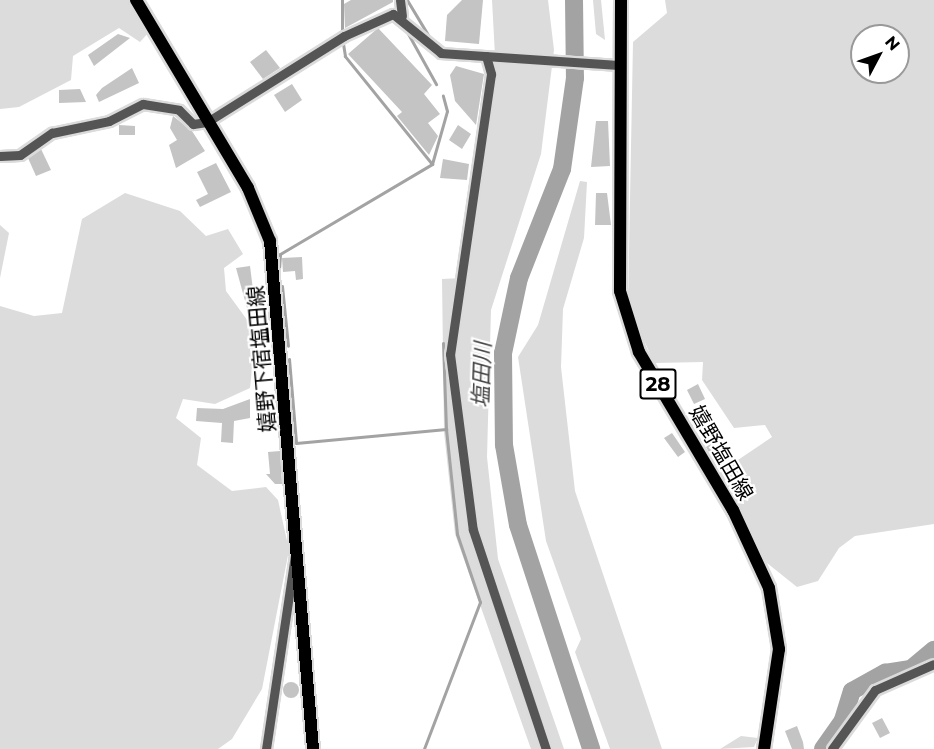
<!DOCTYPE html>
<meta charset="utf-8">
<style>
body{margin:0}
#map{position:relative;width:934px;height:749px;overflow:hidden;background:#fff;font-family:Montserrat,"Noto Sans JP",sans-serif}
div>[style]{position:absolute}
.green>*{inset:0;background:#dcdcdc}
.stream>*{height:3px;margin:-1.5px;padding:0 1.5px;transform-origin:1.5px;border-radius:1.5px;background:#a3a3a3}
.river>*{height:18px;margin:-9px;padding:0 9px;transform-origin:9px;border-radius:9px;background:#a3a3a3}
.building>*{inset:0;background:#c4c4c4}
.round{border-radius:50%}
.roads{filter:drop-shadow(2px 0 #dbdbdb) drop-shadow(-2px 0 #dbdbdb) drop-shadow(0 2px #dbdbdb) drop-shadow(0 -2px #dbdbdb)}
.minor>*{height:9px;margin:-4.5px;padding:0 4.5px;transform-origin:4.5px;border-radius:4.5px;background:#555}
.major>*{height:12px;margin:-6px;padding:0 6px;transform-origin:6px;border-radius:6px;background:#000}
span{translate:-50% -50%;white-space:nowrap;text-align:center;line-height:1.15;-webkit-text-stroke:4.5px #fff;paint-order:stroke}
.shield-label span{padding:2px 4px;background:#fff;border:2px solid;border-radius:4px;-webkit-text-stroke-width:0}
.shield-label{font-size:20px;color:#000;font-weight:700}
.street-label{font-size:21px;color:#000}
.water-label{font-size:22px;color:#444;font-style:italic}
.north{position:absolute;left:850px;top:24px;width:60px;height:60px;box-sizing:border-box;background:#fff;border:2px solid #999;border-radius:50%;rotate:49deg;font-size:16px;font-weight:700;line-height:24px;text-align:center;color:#000}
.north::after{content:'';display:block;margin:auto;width:21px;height:27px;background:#000;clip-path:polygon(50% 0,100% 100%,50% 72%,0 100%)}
</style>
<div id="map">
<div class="green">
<i style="clip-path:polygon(0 0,131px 0,149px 32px,140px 42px,119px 28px,73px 56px,71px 80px,19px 107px,0 109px)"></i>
<i style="clip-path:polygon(492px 0,548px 0,554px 50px,541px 154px,491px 310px,487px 457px,498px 559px,564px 749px,531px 749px,455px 534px,444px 432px,442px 279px,462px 278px,496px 74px)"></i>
<i style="clip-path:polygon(593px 0,601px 0,605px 40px,596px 34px)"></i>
<i style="clip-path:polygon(evenodd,665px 0,934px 0,934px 524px,855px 536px,839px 548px,818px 581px,797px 587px,767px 563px,720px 472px,772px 437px,765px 425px,734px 428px,702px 380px,703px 362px,654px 363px,628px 304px,633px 42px,667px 13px,665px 0,862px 36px,898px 36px,898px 72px,862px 72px,862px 36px)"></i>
<i style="clip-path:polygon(580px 181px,587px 182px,584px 238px,563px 309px,561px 367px,575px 491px,662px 749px,610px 749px,575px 652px,581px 639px,546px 541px,518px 357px,538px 325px)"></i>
<i style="clip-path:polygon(125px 193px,180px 211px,206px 236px,228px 229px,243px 254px,224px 268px,226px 291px,256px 332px,250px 388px,215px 404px,183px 399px,176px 418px,201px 438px,197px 465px,232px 491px,266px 487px,278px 500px,289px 550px,262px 689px,232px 739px,218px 749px,0 749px,0 306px,34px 316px,62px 313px,82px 219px)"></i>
<i style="clip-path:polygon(0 225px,9px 233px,0 278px)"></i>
<i style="clip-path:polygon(741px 736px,758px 738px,754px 747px,720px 749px)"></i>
</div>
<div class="stream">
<i style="left:342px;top:0;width:32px;rotate:90deg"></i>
<i style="left:407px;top:0;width:41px;rotate:59deg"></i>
<i style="left:406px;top:30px;width:62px;rotate:60.9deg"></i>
<i style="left:432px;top:164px;width:55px;rotate:-74.2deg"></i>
<i style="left:447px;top:111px;width:16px;rotate:-105deg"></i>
<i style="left:279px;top:269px;width:15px;rotate:-86deg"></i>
<i style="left:280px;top:254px;width:177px;rotate:-30.6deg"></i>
<i style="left:432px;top:164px;width:139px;rotate:-128.9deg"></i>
<i style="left:345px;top:56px;width:13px;rotate:-99deg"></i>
<i style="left:282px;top:286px;width:60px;rotate:84.3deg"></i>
<i style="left:443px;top:343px;width:86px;rotate:88deg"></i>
<i style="left:289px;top:359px;width:84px;rotate:85.2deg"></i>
<i style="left:296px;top:443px;width:151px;rotate:-5.3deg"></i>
<i style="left:446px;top:429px;width:106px;rotate:84deg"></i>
<i style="left:457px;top:534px;width:72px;rotate:71.3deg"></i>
<i style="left:480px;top:602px;width:157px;rotate:110.9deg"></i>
</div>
<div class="river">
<i style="left:574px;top:0;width:78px;rotate:89.3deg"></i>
<i style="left:575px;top:78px;width:92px;rotate:98.1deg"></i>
<i style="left:562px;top:169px;width:117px;rotate:111.5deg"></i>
<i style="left:519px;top:278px;width:77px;rotate:102deg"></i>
<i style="left:503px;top:353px;width:92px;rotate:89.4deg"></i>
<i style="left:504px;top:445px;width:81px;rotate:80.1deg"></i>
<i style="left:518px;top:525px;width:236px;rotate:71.9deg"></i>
<i style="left:823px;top:749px;width:35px;rotate:-55deg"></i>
<i style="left:843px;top:720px;width:30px;rotate:-73deg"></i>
<i style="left:852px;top:691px;width:38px;rotate:-29deg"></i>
<i style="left:885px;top:673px;width:26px;rotate:-9deg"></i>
<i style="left:911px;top:669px;width:30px;rotate:-40deg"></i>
</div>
<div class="building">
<i style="clip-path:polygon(351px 0,393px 0,393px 2px,345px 28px,344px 4px)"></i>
<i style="clip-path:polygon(462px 0,483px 0,479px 44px,445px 41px,447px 15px)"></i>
<i style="clip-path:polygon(378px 28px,432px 85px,424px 94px,440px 114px,428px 123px,438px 136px,429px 155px,397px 116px,402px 112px,348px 54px)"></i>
<i style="clip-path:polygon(118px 34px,130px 38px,94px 66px,88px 55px)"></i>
<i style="clip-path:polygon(266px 50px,280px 68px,263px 79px,250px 62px)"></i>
<i style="clip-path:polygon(456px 66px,484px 74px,476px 125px,455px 101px,450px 75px)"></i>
<i style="clip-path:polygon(132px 68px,139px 83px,99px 102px,96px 95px,102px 88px)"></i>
<i style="clip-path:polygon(292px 84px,302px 100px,285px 112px,274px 95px)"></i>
<i style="clip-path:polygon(80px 89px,86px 102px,59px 103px,59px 90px)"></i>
<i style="clip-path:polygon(173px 116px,192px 131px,205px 151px,176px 168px,169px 145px,177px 140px,170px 128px)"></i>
<i style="clip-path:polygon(596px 121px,608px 121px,610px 166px,591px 167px)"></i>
<i style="clip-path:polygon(119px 125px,135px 126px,135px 135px,119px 135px)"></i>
<i style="clip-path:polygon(458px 125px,471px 134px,462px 149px,449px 140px)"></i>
<i style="clip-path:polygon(41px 149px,51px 170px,36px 176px,28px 158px)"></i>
<i style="clip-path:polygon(443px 159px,469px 164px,467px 180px,440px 178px)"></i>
<i style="clip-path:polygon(216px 163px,231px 192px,200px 207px,196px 200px,208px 194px,197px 172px)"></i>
<i style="clip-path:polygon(596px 193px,607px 193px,611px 225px,595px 225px)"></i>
<i style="clip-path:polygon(302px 257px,303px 279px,296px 280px,295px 271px,283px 272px,282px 258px)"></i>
<i style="clip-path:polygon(250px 266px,255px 306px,247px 308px,236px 268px)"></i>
<i style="clip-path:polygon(698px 384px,705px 399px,694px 404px,687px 390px)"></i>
<i style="clip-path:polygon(250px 399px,250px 418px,234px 421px,233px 443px,221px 442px,222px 423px,196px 421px,197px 408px,223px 409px)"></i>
<i style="clip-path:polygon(672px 433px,685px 452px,678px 457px,664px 438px)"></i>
<i style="clip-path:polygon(712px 443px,722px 459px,715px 463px,706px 447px)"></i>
<i style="clip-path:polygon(280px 451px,282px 484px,275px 484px,266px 474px,270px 474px,268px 452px)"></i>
<i class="round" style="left:283px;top:682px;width:16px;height:16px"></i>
<i style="clip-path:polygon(882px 718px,890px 733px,880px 738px,872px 723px)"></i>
<i style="clip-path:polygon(797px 726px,803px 742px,804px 749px,792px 749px,785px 731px)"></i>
</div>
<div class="roads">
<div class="minor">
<i style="left:400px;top:0;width:16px;rotate:83deg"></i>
<i style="left:486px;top:56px;width:19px;rotate:74deg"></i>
<i style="left:491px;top:74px;width:283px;rotate:98.3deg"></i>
<i style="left:450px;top:354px;width:177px;rotate:82.6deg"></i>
<i style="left:473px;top:530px;width:231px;rotate:71.6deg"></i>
<i style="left:0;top:156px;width:20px;rotate:-3deg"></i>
<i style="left:20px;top:155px;width:39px;rotate:-35deg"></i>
<i style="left:52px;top:133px;width:58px;rotate:-11.9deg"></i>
<i style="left:109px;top:121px;width:38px;rotate:-27deg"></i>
<i style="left:143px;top:104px;width:36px;rotate:9deg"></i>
<i style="left:179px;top:110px;width:20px;rotate:45deg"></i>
<i style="left:193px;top:124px;width:14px;rotate:-8deg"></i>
<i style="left:207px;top:122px;width:162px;rotate:-32.1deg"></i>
<i style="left:344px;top:36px;width:54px;rotate:-24.2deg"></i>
<i style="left:393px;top:14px;width:62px;rotate:39.1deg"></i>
<i style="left:441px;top:53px;width:177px;rotate:3.9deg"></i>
<i style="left:266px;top:749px;width:195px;rotate:-81.5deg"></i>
<i style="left:832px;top:749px;width:73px;rotate:-53.9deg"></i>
<i style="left:875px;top:690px;width:64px;rotate:-23.8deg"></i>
</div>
<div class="major">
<i style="left:136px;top:0;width:219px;rotate:59.2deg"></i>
<i style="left:248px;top:188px;width:57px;rotate:67.5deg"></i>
<i style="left:270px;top:241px;width:510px;rotate:85.16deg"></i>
<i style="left:621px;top:0;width:291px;rotate:90.2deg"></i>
<i style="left:620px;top:291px;width:64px;rotate:72.7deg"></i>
<i style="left:639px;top:352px;width:184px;rotate:59.3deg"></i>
<i style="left:733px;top:510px;width:86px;rotate:65.2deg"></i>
<i style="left:769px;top:588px;width:62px;rotate:80.7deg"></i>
<i style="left:779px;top:649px;width:101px;rotate:98.5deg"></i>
</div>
</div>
<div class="shield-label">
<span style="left:658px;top:384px">28</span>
</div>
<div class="street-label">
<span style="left:262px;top:359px;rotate:-95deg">嬉野下宿塩田線</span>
<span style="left:721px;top:453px;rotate:60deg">嬉野塩田線</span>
</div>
<div class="water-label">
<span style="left:482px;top:375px;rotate:-88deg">塩田川</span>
</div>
<div class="north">N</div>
</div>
